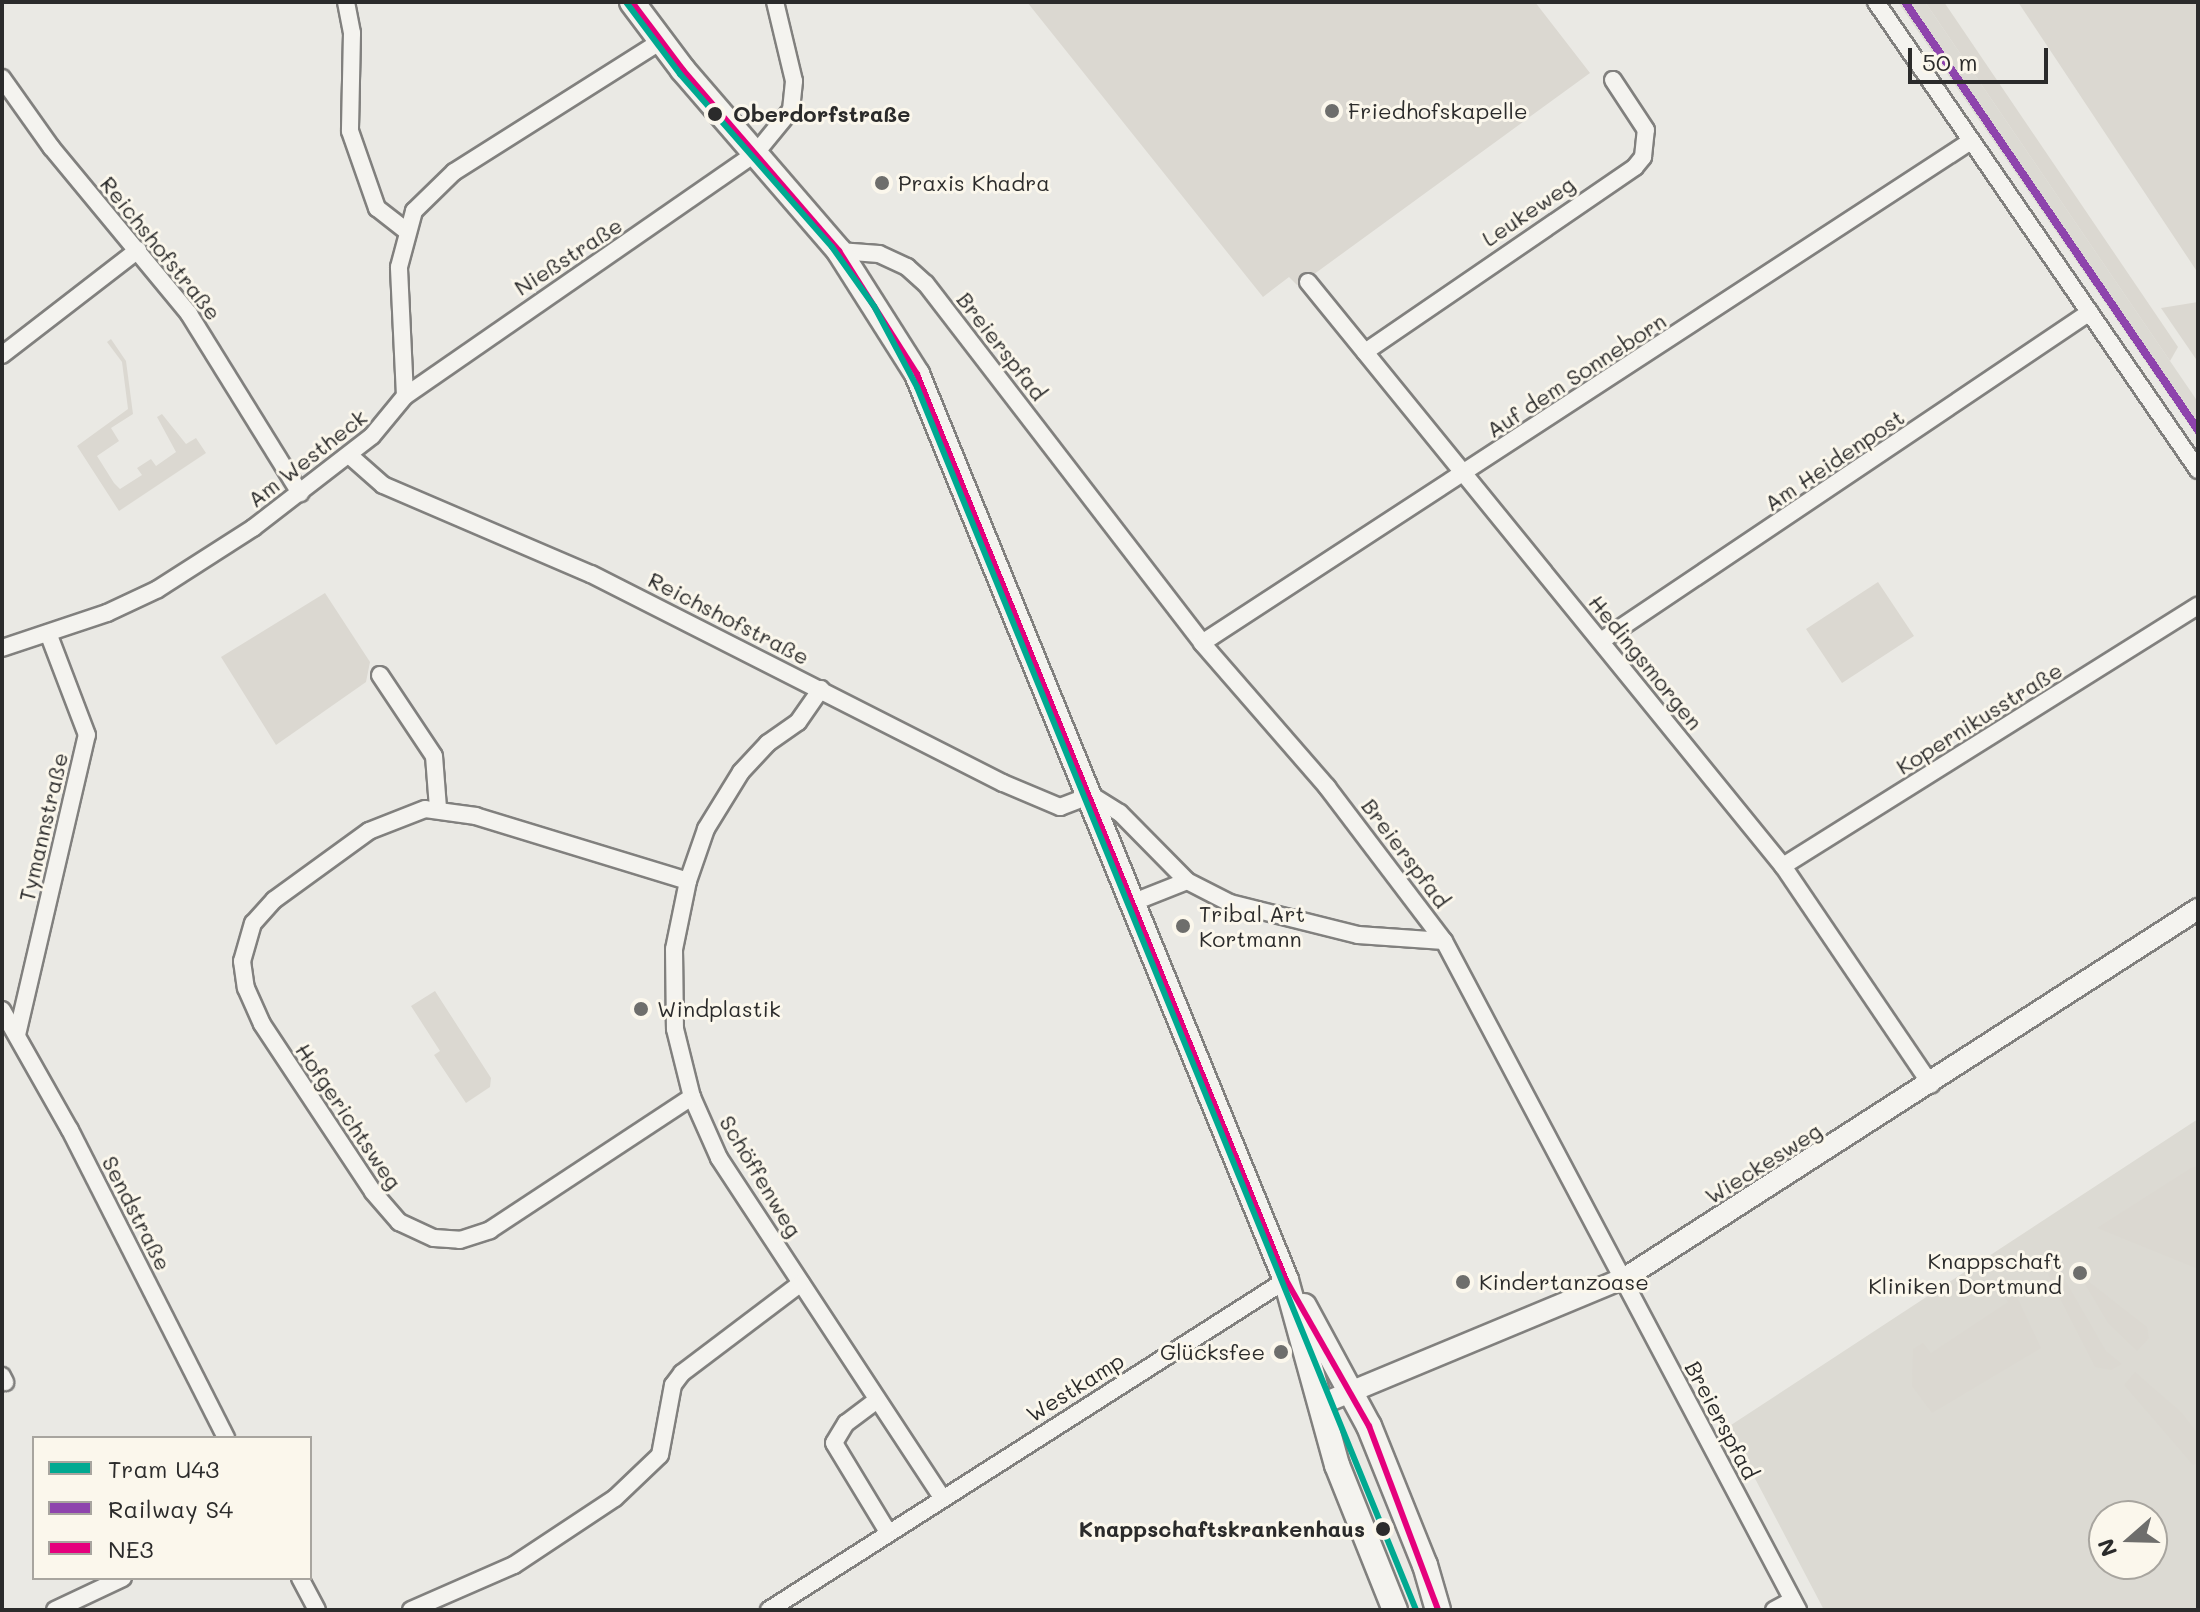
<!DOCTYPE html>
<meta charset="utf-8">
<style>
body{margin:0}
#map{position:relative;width:2200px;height:1612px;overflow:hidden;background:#eae9e4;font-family:Mali,sans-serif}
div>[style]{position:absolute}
.built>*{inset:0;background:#dcdad3}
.green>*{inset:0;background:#dbd8d1}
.roads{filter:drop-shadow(2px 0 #81807e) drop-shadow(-2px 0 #81807e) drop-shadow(0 2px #81807e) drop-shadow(0 -2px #81807e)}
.minor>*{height:16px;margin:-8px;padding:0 8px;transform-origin:8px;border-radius:8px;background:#f4f3ef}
.tertiary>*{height:20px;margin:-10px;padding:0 10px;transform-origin:10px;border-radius:10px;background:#f4f3ef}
.secondary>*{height:24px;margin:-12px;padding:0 12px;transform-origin:12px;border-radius:12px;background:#f4f3ef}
.bus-1>*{height:6px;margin:-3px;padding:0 3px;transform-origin:3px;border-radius:3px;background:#e5007d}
.rail-1>*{height:8px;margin:-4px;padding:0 4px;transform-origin:4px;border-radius:4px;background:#8e44ad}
.tram-1>*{height:6px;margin:-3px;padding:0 3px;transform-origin:3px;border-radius:3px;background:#00a991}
.dots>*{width:22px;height:22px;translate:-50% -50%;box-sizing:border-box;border:4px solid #fbf7ec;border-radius:50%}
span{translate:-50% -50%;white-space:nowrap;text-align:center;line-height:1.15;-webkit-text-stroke:6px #fbf7ec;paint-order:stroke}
.poi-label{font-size:22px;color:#2b2b2b}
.left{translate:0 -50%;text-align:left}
.right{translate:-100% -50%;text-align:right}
.stop-label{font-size:22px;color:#2b2b2b;font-weight:700}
.street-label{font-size:22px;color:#2b2b2b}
.frame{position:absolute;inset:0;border:4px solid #2b2b2b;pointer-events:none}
.legend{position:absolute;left:32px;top:1436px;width:280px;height:144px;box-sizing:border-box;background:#fbf7ec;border:2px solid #a8a59f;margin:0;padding:10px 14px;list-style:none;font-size:24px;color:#2b2b2b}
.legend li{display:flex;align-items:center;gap:16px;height:40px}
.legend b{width:40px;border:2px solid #a8a59f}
.north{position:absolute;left:2088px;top:1500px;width:80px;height:80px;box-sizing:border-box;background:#fbf7ec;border:2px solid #a8a59f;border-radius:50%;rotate:250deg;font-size:22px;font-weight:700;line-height:32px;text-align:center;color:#2b2b2b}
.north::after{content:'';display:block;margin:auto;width:28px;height:36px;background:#6e6e6c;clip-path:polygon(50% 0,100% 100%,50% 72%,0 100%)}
.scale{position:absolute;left:1908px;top:48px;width:140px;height:36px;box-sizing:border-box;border:4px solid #2b2b2b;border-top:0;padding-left:10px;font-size:24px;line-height:28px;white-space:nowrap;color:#2b2b2b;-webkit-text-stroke:6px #fbf7ec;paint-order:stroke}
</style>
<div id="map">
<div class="built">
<i style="clip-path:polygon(1898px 2px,1925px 2px,2198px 402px,2198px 438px)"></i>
<i style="clip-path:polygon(evenodd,2198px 1119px,2198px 1610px,1824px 1610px,1728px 1427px,2198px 1119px,2104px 1516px,2152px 1516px,2152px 1564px,2104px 1564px,2104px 1516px)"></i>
</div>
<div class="green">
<i style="clip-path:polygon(1027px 2px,1535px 2px,1590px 73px,1306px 280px,1297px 285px,1289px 277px,1263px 297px)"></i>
<i style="clip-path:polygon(1925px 2px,1944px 2px,1963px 30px,2178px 347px,2170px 361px)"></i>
<i style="clip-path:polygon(2018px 2px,2198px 2px,2198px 273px)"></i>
<i style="clip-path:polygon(2198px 302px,2198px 362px,2161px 308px)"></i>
<i style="clip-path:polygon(111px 339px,126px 361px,133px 414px,111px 428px,119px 441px,97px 456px,114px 483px,120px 489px,142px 475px,137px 468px,151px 459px,156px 466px,176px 452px,157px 417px,162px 414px,186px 444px,196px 438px,206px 453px,119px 511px,77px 446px,128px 409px,122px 362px,107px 342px)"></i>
<i style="clip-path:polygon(1878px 582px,1914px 636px,1842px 683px,1806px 629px)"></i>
<i style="clip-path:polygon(325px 593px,370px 662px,366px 682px,276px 745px,221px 657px)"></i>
<i style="clip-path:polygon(435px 991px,491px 1078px,490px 1087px,466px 1103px,434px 1055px,440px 1051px,411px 1006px)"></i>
<i style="clip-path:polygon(2198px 1166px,2198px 1269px,2097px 1228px,2191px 1168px)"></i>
<i style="clip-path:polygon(2054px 1261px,2106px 1351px,2122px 1364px,2111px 1370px,2095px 1367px,2048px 1275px)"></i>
<i style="clip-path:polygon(2079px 1274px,2147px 1327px,2149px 1338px,2137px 1351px,2108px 1323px)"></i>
<i style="clip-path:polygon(2003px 1293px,2016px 1295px,2041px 1348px,1932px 1413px,1912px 1386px,1913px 1349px,1923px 1343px,1931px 1353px,2008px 1302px)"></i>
<i style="clip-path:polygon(2135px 1372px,2182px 1413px,2198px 1434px,2198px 1463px,2193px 1465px,2124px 1385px)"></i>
</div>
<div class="roads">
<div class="minor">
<i style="left:346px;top:2px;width:32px;rotate:79deg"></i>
<i style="left:352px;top:33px;width:98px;rotate:91.2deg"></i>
<i style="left:350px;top:131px;width:82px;rotate:70.7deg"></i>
<i style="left:377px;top:208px;width:36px;rotate:38deg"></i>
<i style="left:1876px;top:2px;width:568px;rotate:55.47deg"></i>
<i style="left:2px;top:78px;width:85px;rotate:54.6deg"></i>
<i style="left:51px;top:147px;width:217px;rotate:50.4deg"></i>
<i style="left:189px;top:314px;width:211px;rotate:58.2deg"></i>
<i style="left:839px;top:251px;width:40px;rotate:4.3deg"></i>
<i style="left:879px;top:254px;width:31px;rotate:25deg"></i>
<i style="left:907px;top:267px;width:25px;rotate:42deg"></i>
<i style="left:926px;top:284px;width:453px;rotate:52.4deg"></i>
<i style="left:1202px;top:643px;width:191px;rotate:49deg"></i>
<i style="left:1327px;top:787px;width:193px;rotate:52.8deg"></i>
<i style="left:1444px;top:941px;width:757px;rotate:62.11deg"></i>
<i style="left:1308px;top:282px;width:753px;rotate:50.88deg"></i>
<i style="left:1783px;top:866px;width:264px;rotate:55.9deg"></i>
<i style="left:1365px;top:352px;width:327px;rotate:-34.4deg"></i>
<i style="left:1635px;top:167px;width:13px;rotate:-51deg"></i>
<i style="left:1643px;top:157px;width:27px;rotate:-84deg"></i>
<i style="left:1646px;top:130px;width:60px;rotate:-123.4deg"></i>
<i style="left:2px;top:355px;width:172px;rotate:-37.7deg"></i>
<i style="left:405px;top:396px;width:426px;rotate:-34.7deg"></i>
<i style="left:755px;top:154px;width:57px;rotate:-50.7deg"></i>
<i style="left:791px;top:110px;width:29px;rotate:-84deg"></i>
<i style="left:794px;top:81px;width:81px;rotate:-103.5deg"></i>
<i style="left:349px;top:455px;width:45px;rotate:41.4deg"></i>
<i style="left:383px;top:485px;width:226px;rotate:23.2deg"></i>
<i style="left:591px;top:574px;width:462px;rotate:26.9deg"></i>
<i style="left:1003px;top:783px;width:62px;rotate:22.8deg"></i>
<i style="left:1060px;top:807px;width:33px;rotate:-21deg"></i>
<i style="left:1091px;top:795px;width:34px;rotate:32deg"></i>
<i style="left:1120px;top:813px;width:95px;rotate:45.4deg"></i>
<i style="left:1187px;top:881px;width:48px;rotate:27.1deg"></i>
<i style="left:1230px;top:903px;width:132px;rotate:14deg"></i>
<i style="left:1358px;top:935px;width:86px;rotate:4deg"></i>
<i style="left:1601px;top:641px;width:589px;rotate:-33.93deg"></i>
<i style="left:1202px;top:643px;width:918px;rotate:-33.14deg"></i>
<i style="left:2px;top:648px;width:111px;rotate:-18.4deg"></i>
<i style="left:107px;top:613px;width:56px;rotate:-25.2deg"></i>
<i style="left:158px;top:589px;width:113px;rotate:-32.7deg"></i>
<i style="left:253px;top:528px;width:150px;rotate:-37.7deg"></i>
<i style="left:372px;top:436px;width:52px;rotate:-50.5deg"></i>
<i style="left:405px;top:396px;width:129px;rotate:-92.7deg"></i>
<i style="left:399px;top:267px;width:58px;rotate:-75deg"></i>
<i style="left:414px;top:211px;width:56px;rotate:-44.3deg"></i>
<i style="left:454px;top:172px;width:245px;rotate:-32.3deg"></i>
<i style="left:380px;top:675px;width:97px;rotate:56.3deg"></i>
<i style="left:434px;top:756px;width:52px;rotate:85.6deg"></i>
<i style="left:821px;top:689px;width:40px;rotate:124.9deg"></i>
<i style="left:798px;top:722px;width:37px;rotate:145deg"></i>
<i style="left:768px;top:743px;width:40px;rotate:133deg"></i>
<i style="left:741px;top:772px;width:67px;rotate:121.6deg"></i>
<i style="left:706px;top:829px;width:55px;rotate:109.1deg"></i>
<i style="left:688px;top:881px;width:69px;rotate:101.6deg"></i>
<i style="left:674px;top:949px;width:80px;rotate:89.3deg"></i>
<i style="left:675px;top:1029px;width:70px;rotate:76deg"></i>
<i style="left:692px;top:1097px;width:67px;rotate:66.1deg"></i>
<i style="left:719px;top:1158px;width:407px;rotate:56.7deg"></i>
<i style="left:1783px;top:866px;width:490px;rotate:-32.1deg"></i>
<i style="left:688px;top:881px;width:222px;rotate:-163deg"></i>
<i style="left:476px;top:816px;width:51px;rotate:-172.2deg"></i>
<i style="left:425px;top:809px;width:60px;rotate:158.6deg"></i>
<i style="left:369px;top:831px;width:117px;rotate:144deg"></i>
<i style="left:274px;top:900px;width:31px;rotate:132deg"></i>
<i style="left:253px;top:923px;width:40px;rotate:106deg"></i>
<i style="left:242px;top:961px;width:27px;rotate:82deg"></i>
<i style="left:246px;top:988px;width:39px;rotate:66deg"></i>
<i style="left:262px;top:1024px;width:201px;rotate:56.5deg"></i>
<i style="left:373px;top:1192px;width:40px;rotate:49deg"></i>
<i style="left:399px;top:1222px;width:38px;rotate:25deg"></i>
<i style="left:434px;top:1238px;width:26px;rotate:4deg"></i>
<i style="left:460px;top:1240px;width:32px;rotate:-18deg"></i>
<i style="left:490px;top:1230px;width:242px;rotate:-33.4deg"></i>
<i style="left:1134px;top:902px;width:57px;rotate:-21.6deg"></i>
<i style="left:2px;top:1010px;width:138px;rotate:60.5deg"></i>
<i style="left:70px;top:1130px;width:345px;rotate:63.1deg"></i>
<i style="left:17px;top:1035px;width:308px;rotate:-76.9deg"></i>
<i style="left:87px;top:735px;width:109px;rotate:-110.9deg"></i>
<i style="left:2px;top:1376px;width:7px;rotate:63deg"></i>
<i style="left:877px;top:1400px;width:39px;rotate:143deg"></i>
<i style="left:846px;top:1423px;width:23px;rotate:121deg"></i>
<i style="left:834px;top:1443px;width:104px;rotate:58.8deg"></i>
<i style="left:300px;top:1578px;width:36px;rotate:62deg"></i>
<i style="left:55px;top:1610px;width:75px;rotate:-25.2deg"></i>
<i style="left:411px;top:1610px;width:112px;rotate:-23.6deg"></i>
<i style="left:514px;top:1565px;width:121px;rotate:-33.6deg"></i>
<i style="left:615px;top:1498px;width:62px;rotate:-43.7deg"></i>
<i style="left:660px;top:1455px;width:71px;rotate:-79.5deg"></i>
<i style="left:673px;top:1385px;width:15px;rotate:-53deg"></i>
<i style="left:682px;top:1373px;width:149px;rotate:-37.1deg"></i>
<i style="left:769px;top:1610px;width:613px;rotate:-32.55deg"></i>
<i style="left:1774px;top:1610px;width:21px;rotate:-28deg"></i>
</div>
<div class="tertiary">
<i style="left:1324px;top:1403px;width:326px;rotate:-22.6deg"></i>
<i style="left:1625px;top:1278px;width:682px;rotate:-32.78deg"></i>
</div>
<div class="secondary">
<i style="left:632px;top:2px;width:85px;rotate:53.1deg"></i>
<i style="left:683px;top:70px;width:239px;rotate:49.2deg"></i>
<i style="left:839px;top:251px;width:146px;rotate:57.6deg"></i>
<i style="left:917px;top:374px;width:978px;rotate:67.84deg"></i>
<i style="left:1286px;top:1280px;width:192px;rotate:74.6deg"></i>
<i style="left:1337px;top:1465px;width:156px;rotate:68.2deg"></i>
<i style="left:1304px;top:1306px;width:136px;rotate:61.6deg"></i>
<i style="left:1369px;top:1426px;width:150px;rotate:68.1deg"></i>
<i style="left:1425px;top:1565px;width:47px;rotate:73.9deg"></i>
</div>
</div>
<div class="bus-1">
<i style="left:632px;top:2px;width:85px;rotate:53.1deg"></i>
<i style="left:683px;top:70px;width:239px;rotate:49.2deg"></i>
<i style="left:839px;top:251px;width:146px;rotate:57.6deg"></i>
<i style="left:917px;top:374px;width:978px;rotate:67.84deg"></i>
<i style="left:1286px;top:1280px;width:168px;rotate:60.4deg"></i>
<i style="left:1369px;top:1426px;width:197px;rotate:69.4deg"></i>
</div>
<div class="rail-1">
<i style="left:1905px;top:2px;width:519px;rotate:55.61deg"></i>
</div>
<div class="tram-1">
<i style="left:626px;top:2px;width:90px;rotate:53.1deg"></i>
<i style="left:680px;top:74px;width:230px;rotate:48.7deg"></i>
<i style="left:832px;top:247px;width:72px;rotate:54.6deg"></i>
<i style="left:874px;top:306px;width:92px;rotate:62deg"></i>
<i style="left:917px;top:387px;width:1321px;rotate:67.8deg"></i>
</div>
<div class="dots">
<i style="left:1332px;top:111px;background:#6e6e6c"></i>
<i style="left:715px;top:114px;background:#2b2b2b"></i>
<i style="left:882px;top:183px;background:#6e6e6c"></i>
<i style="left:1183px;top:926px;background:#6e6e6c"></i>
<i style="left:641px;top:1009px;background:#6e6e6c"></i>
<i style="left:2080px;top:1273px;background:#6e6e6c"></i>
<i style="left:1463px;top:1282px;background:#6e6e6c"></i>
<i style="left:1281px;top:1352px;background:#6e6e6c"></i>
<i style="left:1383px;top:1529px;background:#2b2b2b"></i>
</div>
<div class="poi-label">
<span class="left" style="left:1348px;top:111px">Friedhofskapelle</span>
<span class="left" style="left:898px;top:183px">Praxis Khadra</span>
<span class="left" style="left:1199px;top:926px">Tribal Art<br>Kortmann</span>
<span class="left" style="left:657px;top:1009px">Windplastik</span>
<span class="right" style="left:2062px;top:1273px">Knappschaft<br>Kliniken Dortmund</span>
<span class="left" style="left:1479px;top:1282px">Kindertanzoase</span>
<span class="right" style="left:1265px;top:1352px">Glücksfee</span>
</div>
<div class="stop-label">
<span class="left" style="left:733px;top:114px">Oberdorfstraße</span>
<span class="right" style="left:1365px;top:1529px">Knappschaftskrankenhaus</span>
</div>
<div class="street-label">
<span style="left:1528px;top:211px;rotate:-34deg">Leukeweg</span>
<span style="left:161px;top:248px;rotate:51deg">Reichshofstraße</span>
<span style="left:568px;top:256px;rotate:-33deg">Nießstraße</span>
<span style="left:1002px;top:346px;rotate:52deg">Breierspfad</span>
<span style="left:1576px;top:375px;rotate:-33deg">Auf dem Sonneborn</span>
<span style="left:307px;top:458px;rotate:-38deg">Am Westheck</span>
<span style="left:1834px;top:460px;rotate:-34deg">Am Heidenpost</span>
<span style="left:729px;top:618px;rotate:27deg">Reichshofstraße</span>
<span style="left:1646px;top:662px;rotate:51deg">Hedingsmorgen</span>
<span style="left:1979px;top:718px;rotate:-32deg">Kopernikusstraße</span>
<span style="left:43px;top:827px;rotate:-77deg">Tymannstraße</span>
<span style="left:1406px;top:853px;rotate:53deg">Breierspfad</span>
<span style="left:349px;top:1116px;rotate:56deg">Hofgerichtsweg</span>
<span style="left:1763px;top:1163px;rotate:-32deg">Wieckesweg</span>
<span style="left:761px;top:1176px;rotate:59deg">Schöffenweg</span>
<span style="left:137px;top:1213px;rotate:63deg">Sendstraße</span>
<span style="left:1075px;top:1387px;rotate:-32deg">Westkamp</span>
<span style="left:1722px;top:1420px;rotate:62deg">Breierspfad</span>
</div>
<div class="frame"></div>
<ul class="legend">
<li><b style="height:10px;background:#00a991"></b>Tram U43</li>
<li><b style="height:10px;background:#8e44ad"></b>Railway S4</li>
<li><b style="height:10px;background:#e5007d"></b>NE3</li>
</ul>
<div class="north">N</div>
<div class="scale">50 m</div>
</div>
